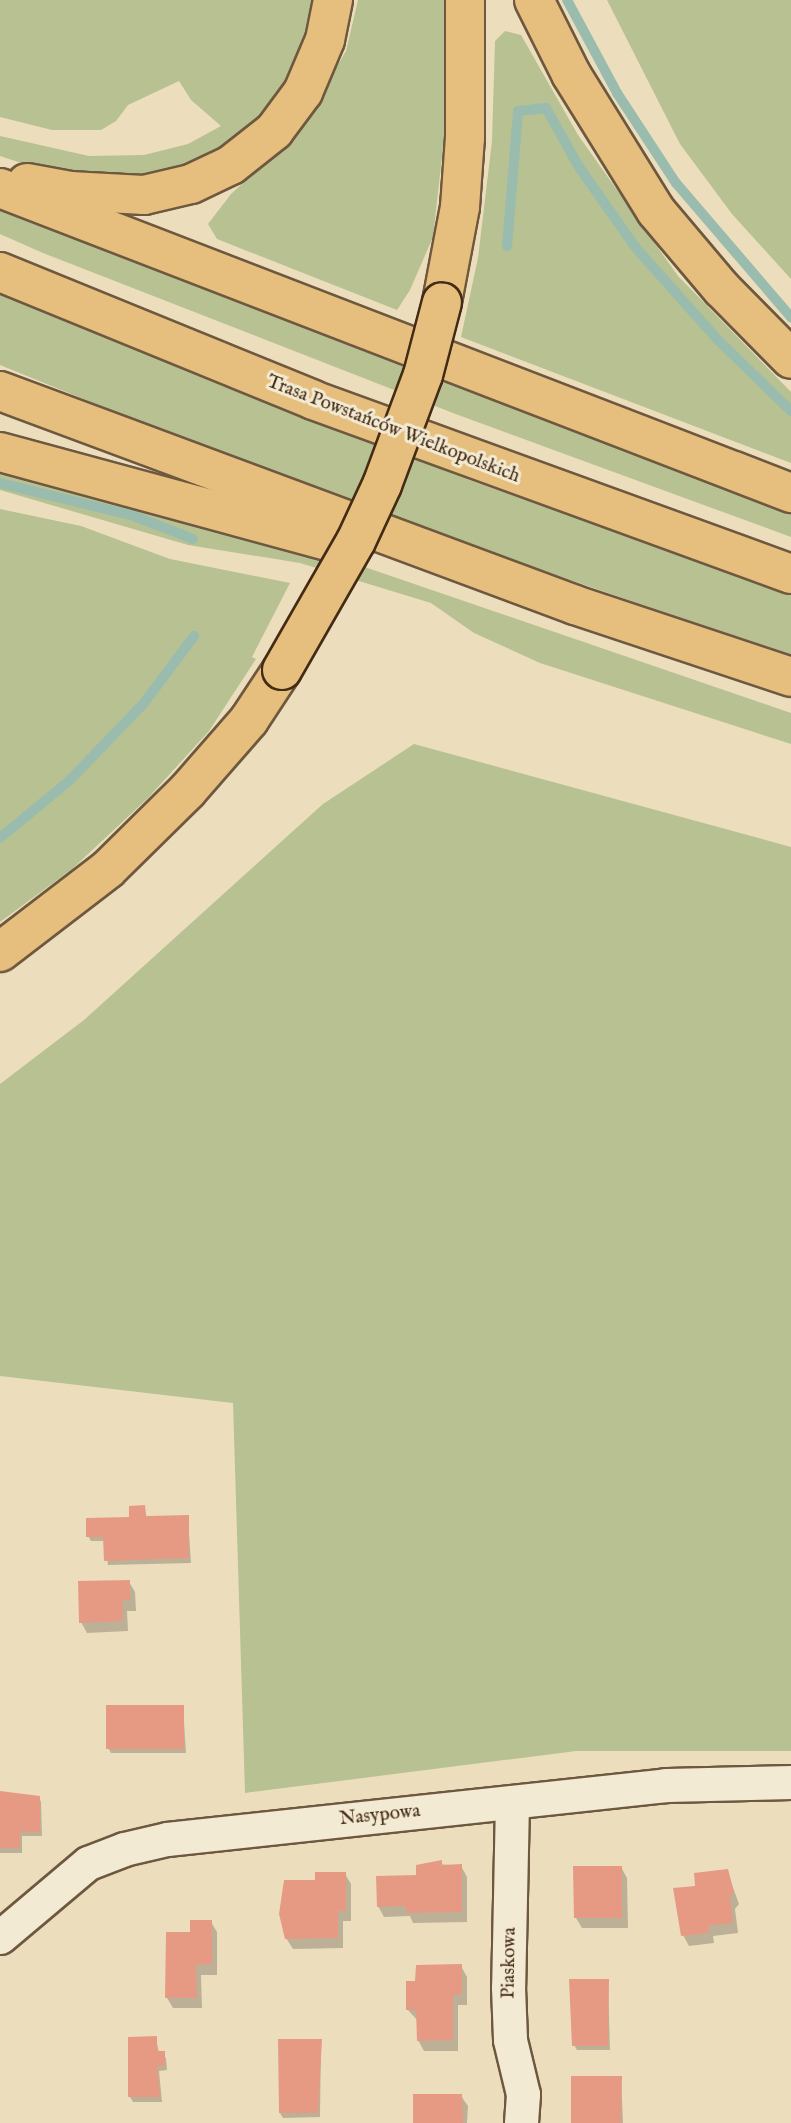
<!DOCTYPE html>
<meta charset="utf-8">
<style>
body{margin:0}
#map{position:relative;width:791px;height:2123px;overflow:hidden;background:#ecdebc;font-family:"IM FELL English",serif}
div>[style]{position:absolute}
.green>*{inset:0;background:#b7c192}
.shadow>*{inset:0;background:#0003}
.stream>*{height:10px;margin:-5px;padding:0 5px;transform-origin:5px;border-radius:5px;background:#99bcaf}
.building>*{inset:0;background:#e69a84}
.roads{filter:drop-shadow(2px 0 #6e583f) drop-shadow(-2px 0 #6e583f) drop-shadow(0 2px #6e583f) drop-shadow(0 -2px #6e583f)}
.minor>*{height:33px;margin:-16.5px;padding:0 16.5px;transform-origin:16.5px;border-radius:16.5px;background:#f3ead3}
.motorway>*{height:38px;margin:-19px;padding:0 19px;transform-origin:19px;border-radius:19px;background:#e6bf7e}
.bridges{filter:drop-shadow(2px 0 #442b15) drop-shadow(-2px 0 #442b15) drop-shadow(0 2px #442b15) drop-shadow(0 -2px #442b15)}
.motorway-bridge>*{height:38px;margin:-19px;padding:0 19px;transform-origin:19px;border-radius:19px;background:#e6bf7e}
span{translate:-50% -50%;white-space:nowrap;text-align:center;line-height:1.15;-webkit-text-stroke:6px #f3ead3;paint-order:stroke}
.street-label{font-size:19px;color:#442b15}
</style>
<div id="map">
<div class="green">
<i style="clip-path:polygon(0 0,317px 0,293px 73px,272px 106px,245px 132px,211px 155px,147px 179px,55px 174px,0 156px,0 136px,89px 156px,144px 155px,188px 144px,221px 126px,191px 100px,179px 81px,128px 105px,116px 121px,101px 130px,52px 130px,0 117px)"></i>
<i style="clip-path:polygon(358px 0,446px 0,447px 112px,433px 237px,410px 290px,397px 310px,217px 239px,208px 224px,231px 194px,299px 132px,346px 51px)"></i>
<i style="clip-path:polygon(607px 0,791px 0,791px 279px,732px 214px,680px 144px)"></i>
<i style="clip-path:polygon(505px 31px,521px 35px,578px 135px,678px 276px,791px 392px,791px 463px,461px 337px,478px 258px,492px 141px,495px 41px)"></i>
<i style="clip-path:polygon(0 201px,791px 511px,791px 537px,453px 413px,43px 253px,0 234px)"></i>
<i style="clip-path:polygon(0 293px,472px 481px,791px 595px,791px 656px,295px 485px,0 365px)"></i>
<i style="clip-path:polygon(0 464px,277px 537px,791px 713px,791px 744px,540px 663px,474px 633px,431px 603px,300px 563px,188px 545px,0 490px)"></i>
<i style="clip-path:polygon(0 509px,81px 526px,170px 559px,290px 583px,252px 657px,256px 659px,209px 731px,148px 798px,72px 869px,0 922px)"></i>
<i style="clip-path:polygon(414px 744px,791px 847px,791px 1751px,576px 1751px,245px 1793px,233px 1403px,0 1376px,0 1084px,84px 1020px,323px 804px)"></i>
</div>
<div class="shadow">
<i style="clip-path:polygon(144px 1507px,147px 1518px,188px 1517px,191px 1563px,108px 1565px,105px 1541px,91px 1541px,88px 1536px,131px 1519px)"></i>
<i style="clip-path:polygon(129px 1582px,135px 1592px,136px 1611px,127px 1611px,128px 1631px,87px 1633px,81px 1622px)"></i>
<i style="clip-path:polygon(183px 1707px,186px 1753px,111px 1753px,108px 1748px)"></i>
<i style="clip-path:polygon(0 1794px,39px 1797px,41px 1802px,42px 1836px,22px 1836px,22px 1853px,0 1853px)"></i>
<i style="clip-path:polygon(425px 1863px,461px 1866px,467px 1877px,467px 1922px,413px 1923px,410px 1916px,384px 1917px,378px 1906px,417px 1876px)"></i>
<i style="clip-path:polygon(621px 1867px,627px 1878px,628px 1928px,582px 1928px,576px 1918px)"></i>
<i style="clip-path:polygon(727px 1871px,739px 1904px,735px 1909px,738px 1933px,713px 1936px,714px 1943px,689px 1946px,683px 1935px)"></i>
<i style="clip-path:polygon(345px 1874px,351px 1884px,351px 1921px,343px 1921px,343px 1948px,293px 1949px,286px 1938px,317px 1882px)"></i>
<i style="clip-path:polygon(211px 1922px,217px 1932px,217px 1975px,201px 1975px,202px 2008px,173px 2008px,167px 1998px)"></i>
<i style="clip-path:polygon(461px 1966px,467px 1977px,467px 2005px,458px 2005px,458px 2051px,424px 2051px,418px 2040px,418px 2021px,408px 2010px,417px 1983px)"></i>
<i style="clip-path:polygon(608px 1981px,610px 2050px,577px 2050px,574px 2045px)"></i>
<i style="clip-path:polygon(156px 2038px,159px 2053px,166px 2058px,167px 2070px,159px 2071px,162px 2102px,133px 2102px,130px 2097px)"></i>
<i style="clip-path:polygon(321px 2041px,320px 2117px,283px 2118px,280px 2113px)"></i>
<i style="clip-path:polygon(621px 2078px,623px 2123px,573px 2123px)"></i>
<i style="clip-path:polygon(461px 2096px,468px 2106px,467px 2123px,416px 2123px)"></i>
</div>
<div class="stream">
<i style="left:567px;top:0;width:106px;rotate:61.7deg"></i>
<i style="left:617px;top:93px;width:108px;rotate:56.8deg"></i>
<i style="left:676px;top:183px;width:177px;rotate:49.4deg"></i>
<i style="left:507px;top:246px;width:135px;rotate:-85.3deg"></i>
<i style="left:518px;top:111px;width:28px;rotate:-6deg"></i>
<i style="left:546px;top:108px;width:68px;rotate:60.8deg"></i>
<i style="left:579px;top:167px;width:99px;rotate:54.9deg"></i>
<i style="left:636px;top:248px;width:123px;rotate:48.3deg"></i>
<i style="left:718px;top:340px;width:102px;rotate:44.2deg"></i>
<i style="left:0;top:483px;width:138px;rotate:13.8deg"></i>
<i style="left:134px;top:516px;width:63px;rotate:21.3deg"></i>
<i style="left:0;top:838px;width:89px;rotate:-39.6deg"></i>
<i style="left:69px;top:781px;width:108px;rotate:-46.1deg"></i>
<i style="left:144px;top:703px;width:84px;rotate:-53.3deg"></i>
</div>
<div class="building">
<i style="clip-path:polygon(145px 1505px,146px 1516px,189px 1515px,189px 1558px,104px 1561px,103px 1537px,86px 1537px,86px 1518px,129px 1517px,129px 1506px)"></i>
<i style="clip-path:polygon(130px 1580px,130px 1600px,122px 1601px,123px 1621px,79px 1623px,78px 1581px)"></i>
<i style="clip-path:polygon(106px 1705px,184px 1705px,184px 1749px,106px 1749px)"></i>
<i style="clip-path:polygon(0 1791px,40px 1796px,40px 1832px,20px 1832px,20px 1848px,0 1848px)"></i>
<i style="clip-path:polygon(442px 1860px,442px 1865px,462px 1864px,462px 1912px,406px 1913px,406px 1906px,377px 1907px,376px 1876px,416px 1875px,416px 1865px)"></i>
<i style="clip-path:polygon(573px 1866px,622px 1866px,622px 1918px,574px 1918px)"></i>
<i style="clip-path:polygon(728px 1869px,734px 1892px,730px 1897px,733px 1923px,708px 1926px,709px 1933px,681px 1936px,673px 1888px,695px 1886px,694px 1873px)"></i>
<i style="clip-path:polygon(315px 1872px,346px 1872px,346px 1911px,338px 1911px,338px 1938px,285px 1939px,279px 1914px,284px 1880px,315px 1880px)"></i>
<i style="clip-path:polygon(190px 1920px,212px 1920px,212px 1964px,196px 1965px,197px 1998px,165px 1998px,166px 1932px,190px 1932px)"></i>
<i style="clip-path:polygon(462px 1964px,462px 1994px,453px 1995px,453px 2040px,417px 2041px,416px 2010px,406px 2010px,406px 1981px,415px 1981px,416px 1965px)"></i>
<i style="clip-path:polygon(569px 1979px,609px 1979px,608px 2046px,572px 2046px)"></i>
<i style="clip-path:polygon(157px 2036px,157px 2051px,165px 2051px,165px 2066px,157px 2066px,160px 2097px,128px 2097px,128px 2037px)"></i>
<i style="clip-path:polygon(278px 2039px,322px 2039px,318px 2113px,279px 2113px)"></i>
<i style="clip-path:polygon(571px 2076px,622px 2076px,621px 2123px,571px 2123px)"></i>
<i style="clip-path:polygon(413px 2094px,462px 2094px,463px 2123px,413px 2123px)"></i>
</div>
<div class="roads">
<div class="minor">
<i style="left:512px;top:1802px;width:185px;rotate:91.2deg"></i>
<i style="left:508px;top:1987px;width:53px;rotate:87.8deg"></i>
<i style="left:510px;top:2040px;width:56px;rotate:76.5deg"></i>
<i style="left:523px;top:2094px;width:29px;rotate:94deg"></i>
<i style="left:0;top:1937px;width:115px;rotate:-40.1deg"></i>
<i style="left:88px;top:1863px;width:39px;rotate:-21deg"></i>
<i style="left:124px;top:1849px;width:44px;rotate:-13.1deg"></i>
<i style="left:167px;top:1839px;width:503px;rotate:-6.16deg"></i>
<i style="left:667px;top:1785px;width:124px;rotate:-1.4deg"></i>
</div>
<div class="motorway">
<i style="left:534px;top:0;width:83px;rotate:63.4deg"></i>
<i style="left:571px;top:74px;width:161px;rotate:58.2deg"></i>
<i style="left:656px;top:211px;width:102px;rotate:49.8deg"></i>
<i style="left:722px;top:289px;width:98px;rotate:45.4deg"></i>
<i style="left:27px;top:183px;width:44px;rotate:10.5deg"></i>
<i style="left:70px;top:191px;width:74px;rotate:3.1deg"></i>
<i style="left:144px;top:195px;width:48px;rotate:-13.2deg"></i>
<i style="left:191px;top:184px;width:44px;rotate:-25.4deg"></i>
<i style="left:231px;top:165px;width:55px;rotate:-38.3deg"></i>
<i style="left:274px;top:131px;width:49px;rotate:-53.4deg"></i>
<i style="left:303px;top:92px;width:56px;rotate:-67.1deg"></i>
<i style="left:325px;top:40px;width:41px;rotate:-78.7deg"></i>
<i style="left:0;top:188px;width:848px;rotate:21.09deg"></i>
<i style="left:0;top:272px;width:338px;rotate:22.2deg"></i>
<i style="left:313px;top:400px;width:509px;rotate:20deg"></i>
<i style="left:442px;top:302px;width:97px;rotate:-79.3deg"></i>
<i style="left:460px;top:207px;width:69px;rotate:-85.9deg"></i>
<i style="left:465px;top:138px;width:138px;rotate:-90deg"></i>
<i style="left:0;top:391px;width:614px;rotate:20.41deg"></i>
<i style="left:575px;top:605px;width:228px;rotate:18.4deg"></i>
<i style="left:0;top:452px;width:355px;rotate:15.2deg"></i>
<i style="left:0;top:952px;width:136px;rotate:-37.5deg"></i>
<i style="left:108px;top:869px;width:112px;rotate:-44.6deg"></i>
<i style="left:188px;top:790px;width:93px;rotate:-48.9deg"></i>
<i style="left:249px;top:720px;width:60px;rotate:-56.6deg"></i>
</div>
</div>
<div class="bridges">
<div class="motorway-bridge">
<i style="left:282px;top:670px;width:149px;rotate:-60.2deg"></i>
<i style="left:356px;top:541px;width:62px;rotate:-65.1deg"></i>
<i style="left:382px;top:485px;width:117px;rotate:-69.6deg"></i>
<i style="left:423px;top:375px;width:75px;rotate:-75.4deg"></i>
</div>
</div>
<div class="street-label">
<span style="left:393px;top:430px;rotate:21deg">Trasa Powstańców Wielkopolskich</span>
<span style="left:380px;top:1816px;rotate:-6deg">Nasypowa</span>
<span style="left:510px;top:1963px;rotate:-89deg">Piaskowa</span>
</div>
</div>
